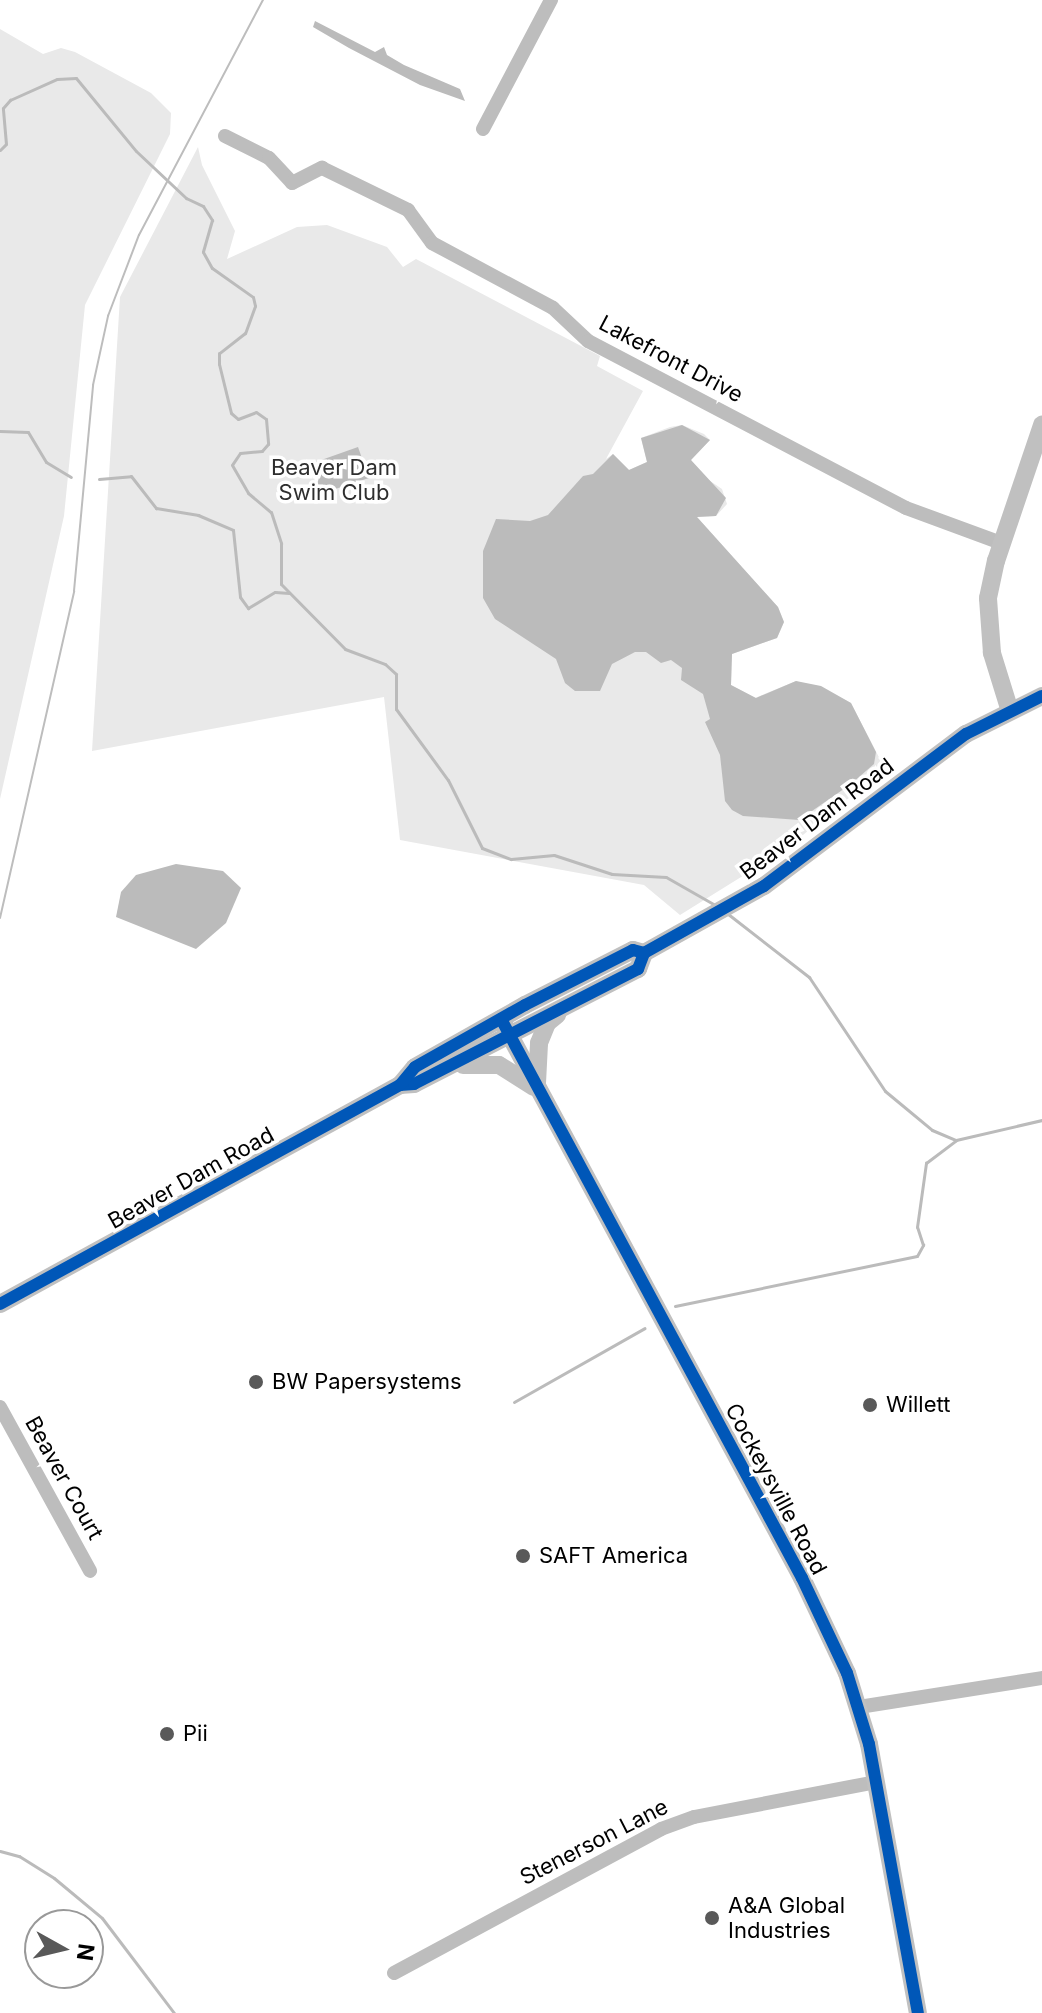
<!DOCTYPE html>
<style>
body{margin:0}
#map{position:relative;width:1042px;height:2013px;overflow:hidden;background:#fff;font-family:Inter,sans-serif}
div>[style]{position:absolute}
.green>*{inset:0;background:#e9e9e9}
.water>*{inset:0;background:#bbb}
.stream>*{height:3px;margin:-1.5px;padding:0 1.5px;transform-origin:1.5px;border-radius:1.5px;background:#bbb}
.street>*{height:14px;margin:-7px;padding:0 7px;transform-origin:7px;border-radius:7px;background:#bdbdbd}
.secondary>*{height:18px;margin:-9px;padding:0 9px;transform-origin:9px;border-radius:9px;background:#c0c0c0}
.tram>*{height:2px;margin:-1px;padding:0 1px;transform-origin:1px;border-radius:1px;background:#bdbdbd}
.cycleway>*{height:12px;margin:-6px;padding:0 6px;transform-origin:6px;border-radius:6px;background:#0057b8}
.dots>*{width:22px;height:22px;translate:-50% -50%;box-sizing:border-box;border:4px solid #fff;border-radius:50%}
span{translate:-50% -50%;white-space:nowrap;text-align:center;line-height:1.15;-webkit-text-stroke:7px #fff;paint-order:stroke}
.street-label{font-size:22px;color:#000}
.park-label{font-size:22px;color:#2e2e2e}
.poi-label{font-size:22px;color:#000}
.left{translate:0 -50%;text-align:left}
.north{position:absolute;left:24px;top:1909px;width:80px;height:80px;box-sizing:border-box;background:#fff;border:2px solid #999;border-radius:50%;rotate:98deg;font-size:22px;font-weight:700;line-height:32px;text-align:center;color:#000}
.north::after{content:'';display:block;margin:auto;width:28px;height:36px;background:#595959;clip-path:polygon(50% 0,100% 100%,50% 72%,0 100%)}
</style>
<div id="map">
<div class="green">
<i style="clip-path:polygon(0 29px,43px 54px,61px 48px,75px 52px,151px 93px,171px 113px,170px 134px,85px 305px,64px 516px,0 799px)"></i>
<i style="clip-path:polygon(198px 147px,202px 165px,235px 231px,227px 259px,297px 227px,327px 225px,387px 247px,403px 267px,416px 259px,600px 356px,597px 366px,643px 391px,606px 459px,613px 454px,629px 470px,647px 462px,641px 438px,670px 427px,682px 425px,704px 434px,710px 440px,691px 460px,697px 472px,722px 489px,727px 504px,716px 516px,697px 517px,778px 607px,784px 622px,777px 638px,732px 654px,731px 685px,755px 698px,796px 681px,836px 695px,851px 703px,885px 769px,783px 851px,680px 915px,644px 885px,400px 840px,384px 697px,92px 751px,120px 297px)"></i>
</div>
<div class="water">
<i style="clip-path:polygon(315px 21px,375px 52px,384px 47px,387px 55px,404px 65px,460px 89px,465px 101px,420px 85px,349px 48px,313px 27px)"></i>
<i style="clip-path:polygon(682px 425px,710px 440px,691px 460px,726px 498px,716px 516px,697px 517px,778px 607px,784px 622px,777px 638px,732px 654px,731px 685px,756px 698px,796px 681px,821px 686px,851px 703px,876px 752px,874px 764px,851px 784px,799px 820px,743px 816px,732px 810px,725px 801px,720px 755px,705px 722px,710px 719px,703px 694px,681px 680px,682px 668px,671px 660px,661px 663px,646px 652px,635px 652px,612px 664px,600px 691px,575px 691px,565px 683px,556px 659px,495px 619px,483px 598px,483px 551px,496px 519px,530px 521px,548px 515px,583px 476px,593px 474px,613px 454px,629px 470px,647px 462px,641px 438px)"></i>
<i style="clip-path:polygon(358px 447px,369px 478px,320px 494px,310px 464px)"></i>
<i style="clip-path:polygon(176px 864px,223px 871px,241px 888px,226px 923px,196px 949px,116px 917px,121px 892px,136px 875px)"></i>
</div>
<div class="stream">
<i style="left:0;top:150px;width:8px;rotate:-45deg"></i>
<i style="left:6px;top:144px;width:36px;rotate:-95deg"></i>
<i style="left:3px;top:108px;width:11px;rotate:-49deg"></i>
<i style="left:10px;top:100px;width:51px;rotate:-24.1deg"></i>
<i style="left:57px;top:79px;width:19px;rotate:-3deg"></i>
<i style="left:76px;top:78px;width:94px;rotate:50.6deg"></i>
<i style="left:136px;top:151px;width:69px;rotate:43.2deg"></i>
<i style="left:186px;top:198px;width:19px;rotate:25deg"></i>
<i style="left:203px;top:206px;width:17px;rotate:57deg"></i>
<i style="left:212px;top:220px;width:33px;rotate:106deg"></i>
<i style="left:203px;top:252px;width:18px;rotate:61deg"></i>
<i style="left:212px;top:268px;width:50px;rotate:35.3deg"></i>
<i style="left:253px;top:297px;width:9px;rotate:77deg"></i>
<i style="left:255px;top:306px;width:29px;rotate:110deg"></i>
<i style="left:245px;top:333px;width:33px;rotate:142deg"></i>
<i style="left:219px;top:353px;width:11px;rotate:90deg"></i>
<i style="left:219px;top:364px;width:50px;rotate:76.2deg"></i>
<i style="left:231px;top:413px;width:9px;rotate:41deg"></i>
<i style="left:238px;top:419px;width:19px;rotate:-21deg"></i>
<i style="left:256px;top:412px;width:12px;rotate:35deg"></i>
<i style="left:266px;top:419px;width:25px;rotate:85deg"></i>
<i style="left:268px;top:444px;width:9px;rotate:131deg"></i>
<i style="left:262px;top:451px;width:22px;rotate:175deg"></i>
<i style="left:240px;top:453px;width:14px;rotate:124deg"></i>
<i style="left:232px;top:465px;width:32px;rotate:60deg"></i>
<i style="left:248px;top:493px;width:30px;rotate:40deg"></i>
<i style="left:271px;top:512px;width:33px;rotate:72deg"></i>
<i style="left:281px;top:543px;width:41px;rotate:90deg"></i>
<i style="left:281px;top:584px;width:91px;rotate:45.4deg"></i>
<i style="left:345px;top:649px;width:43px;rotate:20.6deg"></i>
<i style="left:385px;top:664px;width:15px;rotate:42deg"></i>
<i style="left:396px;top:674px;width:35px;rotate:90deg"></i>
<i style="left:396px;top:709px;width:88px;rotate:53.8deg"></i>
<i style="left:448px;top:780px;width:76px;rotate:63.4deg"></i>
<i style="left:482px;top:848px;width:31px;rotate:21deg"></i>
<i style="left:511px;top:859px;width:43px;rotate:-5.3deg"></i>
<i style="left:554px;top:855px;width:61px;rotate:18.1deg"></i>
<i style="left:612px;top:874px;width:54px;rotate:3.2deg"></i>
<i style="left:666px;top:877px;width:56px;rotate:29.7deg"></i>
<i style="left:0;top:431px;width:28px;rotate:2deg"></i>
<i style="left:28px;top:432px;width:35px;rotate:59deg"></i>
<i style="left:46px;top:462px;width:29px;rotate:31deg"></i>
<i style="left:99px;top:479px;width:32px;rotate:-5deg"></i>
<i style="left:131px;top:476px;width:41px;rotate:52deg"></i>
<i style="left:156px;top:508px;width:43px;rotate:9.5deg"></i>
<i style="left:198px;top:515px;width:38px;rotate:23deg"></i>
<i style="left:233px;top:530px;width:67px;rotate:84deg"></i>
<i style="left:240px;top:597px;width:14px;rotate:54deg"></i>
<i style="left:248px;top:608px;width:31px;rotate:-31deg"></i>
<i style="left:275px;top:592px;width:14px;rotate:4deg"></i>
<i style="left:728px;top:914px;width:103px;rotate:37.9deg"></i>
<i style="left:809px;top:977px;width:137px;rotate:56.3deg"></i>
<i style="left:885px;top:1091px;width:61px;rotate:39.7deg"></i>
<i style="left:932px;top:1130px;width:26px;rotate:23deg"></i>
<i style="left:956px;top:1140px;width:88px;rotate:-13.1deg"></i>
<i style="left:675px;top:1306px;width:247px;rotate:-11.7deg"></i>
<i style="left:917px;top:1256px;width:13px;rotate:-61deg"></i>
<i style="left:923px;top:1245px;width:19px;rotate:-108deg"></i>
<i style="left:917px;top:1227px;width:65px;rotate:-82deg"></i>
<i style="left:926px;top:1163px;width:38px;rotate:-37deg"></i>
<i style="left:514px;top:1402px;width:150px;rotate:-29.5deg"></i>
<i style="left:0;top:1851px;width:20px;rotate:15deg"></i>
<i style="left:19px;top:1856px;width:41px;rotate:32.2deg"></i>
<i style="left:54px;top:1878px;width:62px;rotate:39.8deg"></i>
<i style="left:102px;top:1918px;width:119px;rotate:52.8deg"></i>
</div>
<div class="street">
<i style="left:483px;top:129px;width:146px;rotate:-62.2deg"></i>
<i style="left:225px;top:136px;width:49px;rotate:26.6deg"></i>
<i style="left:269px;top:158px;width:34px;rotate:47deg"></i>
<i style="left:292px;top:183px;width:34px;rotate:-27deg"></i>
<i style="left:322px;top:168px;width:96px;rotate:26deg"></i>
<i style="left:408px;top:210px;width:41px;rotate:54deg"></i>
<i style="left:432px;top:243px;width:137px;rotate:28.2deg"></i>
<i style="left:553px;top:308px;width:48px;rotate:43.3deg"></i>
<i style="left:588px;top:341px;width:359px;rotate:27.7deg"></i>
<i style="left:906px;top:508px;width:101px;rotate:20.2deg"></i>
<i style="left:0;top:1407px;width:187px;rotate:61.2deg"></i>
<i style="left:859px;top:1707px;width:185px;rotate:-9deg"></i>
<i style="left:394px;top:1973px;width:303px;rotate:-28.3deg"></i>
<i style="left:661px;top:1829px;width:35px;rotate:-20deg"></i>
<i style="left:694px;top:1817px;width:185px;rotate:-10.9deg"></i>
</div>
<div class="secondary">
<i style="left:1009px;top:708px;width:58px;rotate:-107.2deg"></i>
<i style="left:992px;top:653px;width:55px;rotate:-94.2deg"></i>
<i style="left:988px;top:598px;width:38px;rotate:-78deg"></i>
<i style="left:996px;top:561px;width:144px;rotate:-71.3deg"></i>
<i style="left:501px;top:1019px;width:635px;rotate:61.7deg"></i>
<i style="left:802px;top:1578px;width:105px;rotate:64.7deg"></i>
<i style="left:847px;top:1673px;width:74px;rotate:72.8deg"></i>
<i style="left:869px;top:1744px;width:273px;rotate:79.7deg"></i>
<i style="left:463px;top:1065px;width:36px"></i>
<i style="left:499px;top:1065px;width:41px;rotate:32.2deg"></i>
<i style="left:537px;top:1083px;width:40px;rotate:-87.1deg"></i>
<i style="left:539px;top:1043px;width:22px;rotate:-68deg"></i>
<i style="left:547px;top:1023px;width:13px;rotate:-39deg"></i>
<i style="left:400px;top:1085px;width:14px;rotate:-4deg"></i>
<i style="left:414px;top:1084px;width:252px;rotate:-27.2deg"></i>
<i style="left:638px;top:969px;width:17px;rotate:-69deg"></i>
<i style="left:644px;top:953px;width:137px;rotate:-29.2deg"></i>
<i style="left:764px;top:886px;width:253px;rotate:-37deg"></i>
<i style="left:966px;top:734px;width:85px;rotate:-26.6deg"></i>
<i style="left:0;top:1304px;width:456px;rotate:-28.7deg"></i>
<i style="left:400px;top:1085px;width:23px;rotate:-50deg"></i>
<i style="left:415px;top:1067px;width:126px;rotate:-29.4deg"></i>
<i style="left:525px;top:1005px;width:121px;rotate:-27deg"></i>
<i style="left:633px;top:950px;width:11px;rotate:15deg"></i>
</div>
<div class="tram">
<i style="left:0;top:918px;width:335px;rotate:-77.2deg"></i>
<i style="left:74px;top:591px;width:207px;rotate:-84.7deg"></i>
<i style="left:93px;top:385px;width:71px;rotate:-77.7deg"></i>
<i style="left:108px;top:316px;width:87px;rotate:-69.1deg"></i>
<i style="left:139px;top:235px;width:266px;rotate:-62.2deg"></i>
</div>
<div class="cycleway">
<i style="left:501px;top:1019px;width:635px;rotate:61.7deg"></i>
<i style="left:802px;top:1578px;width:105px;rotate:64.7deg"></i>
<i style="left:847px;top:1673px;width:74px;rotate:72.8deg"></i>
<i style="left:869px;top:1744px;width:273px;rotate:79.7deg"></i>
<i style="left:400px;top:1085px;width:14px;rotate:-4deg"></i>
<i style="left:414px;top:1084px;width:252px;rotate:-27.2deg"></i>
<i style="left:638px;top:969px;width:17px;rotate:-69deg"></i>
<i style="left:644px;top:953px;width:137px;rotate:-29.2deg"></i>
<i style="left:764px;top:886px;width:253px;rotate:-37deg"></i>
<i style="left:966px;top:734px;width:85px;rotate:-26.6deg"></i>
<i style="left:0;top:1304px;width:456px;rotate:-28.7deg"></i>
<i style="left:400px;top:1085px;width:23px;rotate:-50deg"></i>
<i style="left:415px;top:1067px;width:126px;rotate:-29.4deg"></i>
<i style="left:525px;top:1005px;width:121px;rotate:-27deg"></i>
<i style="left:633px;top:950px;width:11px;rotate:15deg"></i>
</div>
<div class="dots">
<i style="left:256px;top:1382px;background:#595959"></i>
<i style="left:870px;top:1405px;background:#595959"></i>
<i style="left:523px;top:1556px;background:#595959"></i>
<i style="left:167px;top:1734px;background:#595959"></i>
<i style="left:712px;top:1918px;background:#595959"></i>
</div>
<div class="street-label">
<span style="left:671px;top:359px;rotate:28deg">Lakefront Drive</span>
<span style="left:817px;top:819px;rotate:-37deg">Beaver Dam Road</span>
<span style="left:191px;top:1178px;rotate:-29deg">Beaver Dam Road</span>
<span style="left:64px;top:1478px;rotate:61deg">Beaver Court</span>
<span style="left:776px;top:1489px;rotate:62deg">Cockeysville Road</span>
<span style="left:594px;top:1842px;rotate:-27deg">Stenerson Lane</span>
</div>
<div class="park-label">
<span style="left:334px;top:480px">Beaver Dam<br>Swim Club</span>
</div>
<div class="poi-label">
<span class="left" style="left:272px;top:1382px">BW Papersystems</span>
<span class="left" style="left:886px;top:1405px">Willett</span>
<span class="left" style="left:539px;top:1556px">SAFT America</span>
<span class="left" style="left:183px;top:1734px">Pii</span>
<span class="left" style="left:728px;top:1918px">A&amp;A Global<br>Industries</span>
</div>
<div class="north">N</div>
</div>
